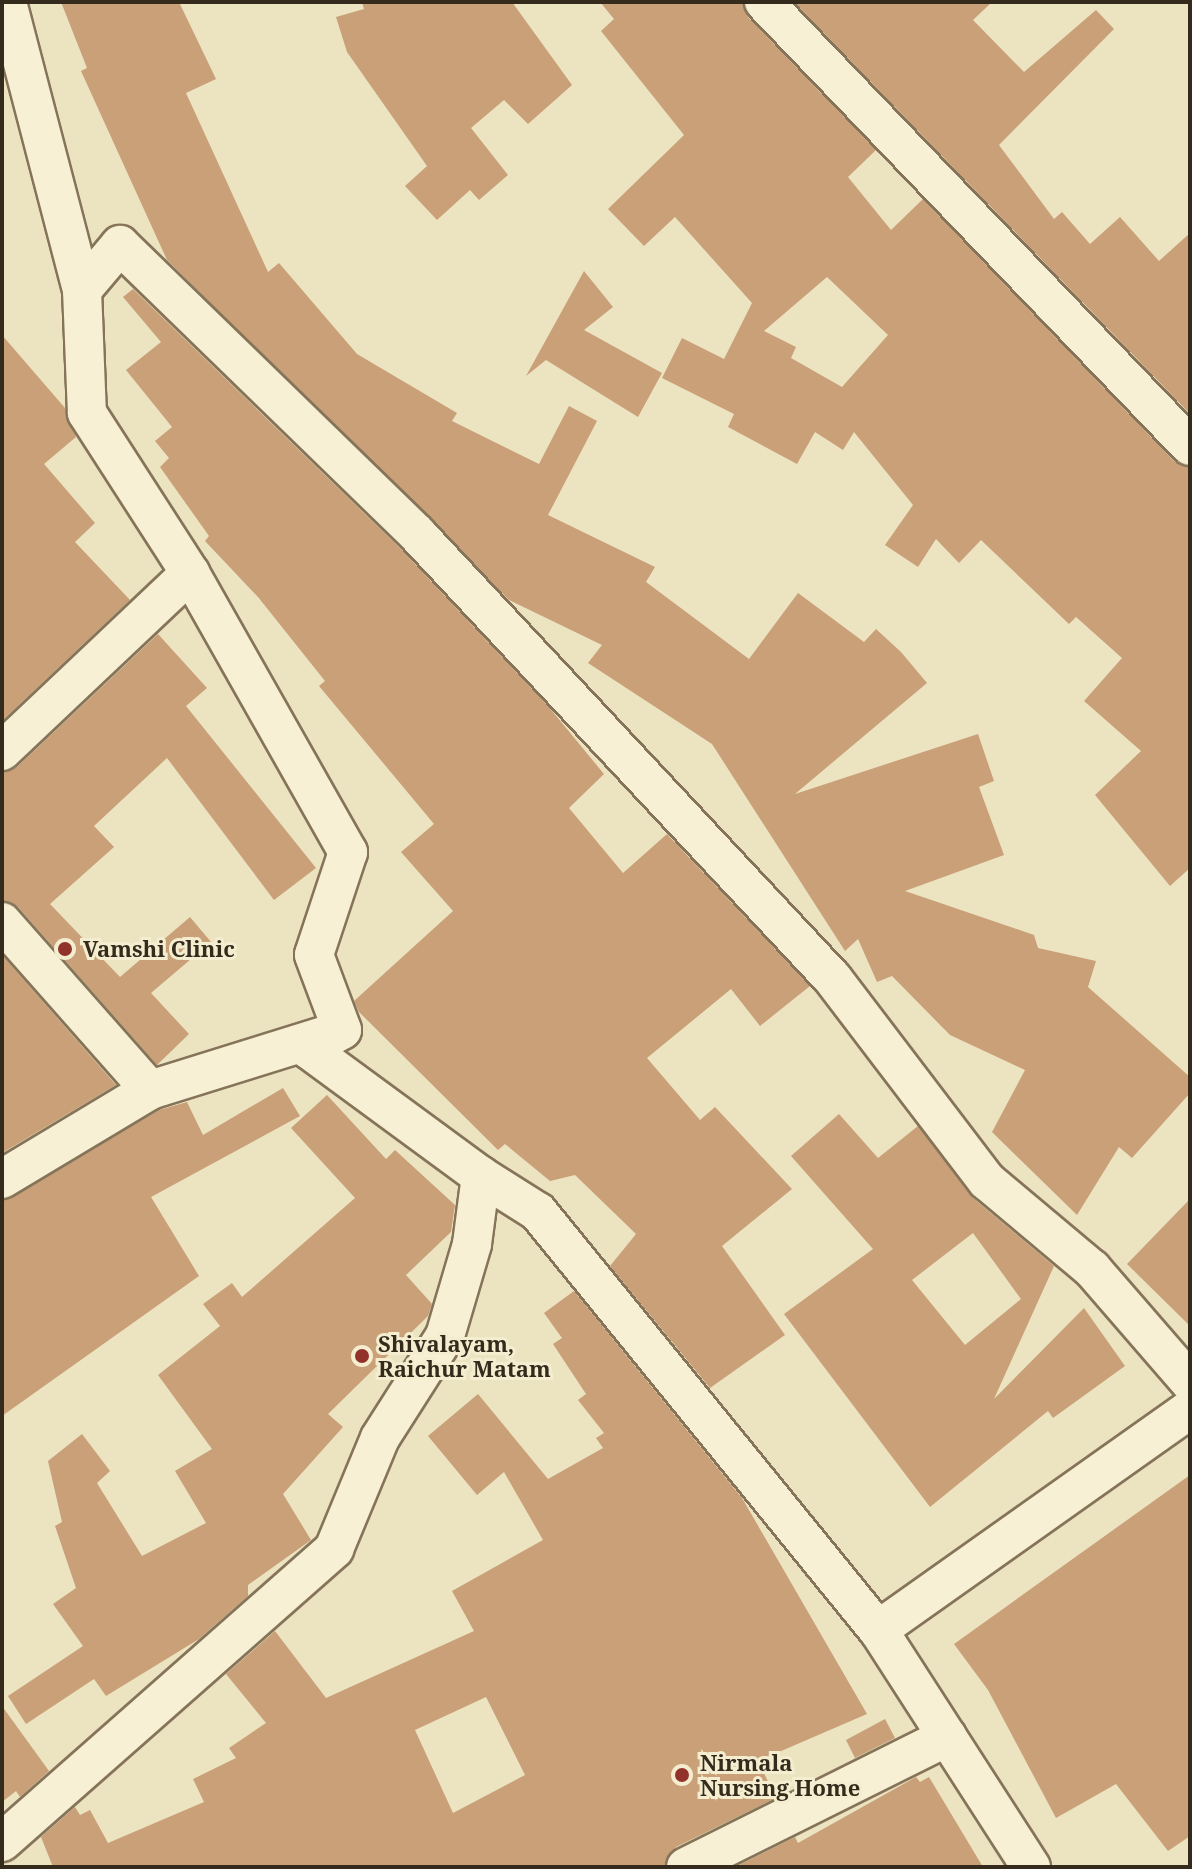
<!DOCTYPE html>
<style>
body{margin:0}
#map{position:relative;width:1192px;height:1869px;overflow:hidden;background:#ece3c1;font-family:"Noto Serif",serif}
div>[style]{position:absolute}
.building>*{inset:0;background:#c9a078}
.roads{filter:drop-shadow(2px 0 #857459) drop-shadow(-2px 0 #857459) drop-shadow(0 2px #857459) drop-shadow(0 -2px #857459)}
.minor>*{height:38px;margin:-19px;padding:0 19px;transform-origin:19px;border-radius:19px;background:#f7f0d4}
.dots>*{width:22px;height:22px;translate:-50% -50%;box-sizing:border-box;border:4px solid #f4edd0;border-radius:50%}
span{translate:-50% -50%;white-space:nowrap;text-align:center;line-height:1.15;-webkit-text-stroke:6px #f4edd0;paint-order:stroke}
.poi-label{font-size:22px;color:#352b1d;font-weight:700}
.left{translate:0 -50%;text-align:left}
.frame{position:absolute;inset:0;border:4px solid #352b1d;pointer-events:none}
</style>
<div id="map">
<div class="building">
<i style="clip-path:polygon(61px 2px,179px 2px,216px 79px,186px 93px,268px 272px,279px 263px,357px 354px,457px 413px,452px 421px,539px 464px,569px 406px,597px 421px,548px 515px,655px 567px,646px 582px,749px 659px,798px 593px,864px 642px,876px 629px,901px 652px,927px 683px,795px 794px,978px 734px,994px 781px,979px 787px,1004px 855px,905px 891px,1034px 935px,1038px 948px,1096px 961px,1088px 987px,1190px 1077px,1190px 1093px,1132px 1158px,1119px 1147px,1077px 1215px,992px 1132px,1025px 1070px,950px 1035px,892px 976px,877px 982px,858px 939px,845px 951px,712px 744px,588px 663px,602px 645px,509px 600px,167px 260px,81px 71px,87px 68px)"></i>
<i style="clip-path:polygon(362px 2px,512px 2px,572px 85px,528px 124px,504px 100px,471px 128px,508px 175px,479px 200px,470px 190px,437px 220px,405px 186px,427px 166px,347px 52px,336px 17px,364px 9px)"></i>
<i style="clip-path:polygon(evenodd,600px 2px,743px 2px,748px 17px,876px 150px,848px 177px,891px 230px,923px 199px,1174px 461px,1190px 467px,1190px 868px,1170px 886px,1095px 795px,1141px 751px,1084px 701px,1122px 658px,1076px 617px,1069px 624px,981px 540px,959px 563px,936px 539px,918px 567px,885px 545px,913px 505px,854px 432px,843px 450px,815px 432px,797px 464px,728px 427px,734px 414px,662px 378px,682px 338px,724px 359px,752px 303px,675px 217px,644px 246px,608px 209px,684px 135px,601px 31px,614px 19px,600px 2px,827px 277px,888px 335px,842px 387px,791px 358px,796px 347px,764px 331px,827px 277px)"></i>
<i style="clip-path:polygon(794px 2px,992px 2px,973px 20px,1024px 72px,1096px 10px,1114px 29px,999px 145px,1054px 219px,1062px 212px,1090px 244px,1120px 217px,1159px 261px,1190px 233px,1190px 414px)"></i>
<i style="clip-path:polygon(584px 271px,613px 307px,584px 330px,662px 373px,638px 417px,546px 360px,526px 376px)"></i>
<i style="clip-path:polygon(133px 289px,401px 549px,548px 706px,604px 774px,569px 808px,623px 873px,667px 834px,810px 986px,760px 1026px,731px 989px,647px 1058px,700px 1120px,715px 1107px,792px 1189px,722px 1246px,785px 1335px,710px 1388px,610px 1266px,636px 1234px,575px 1175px,550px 1181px,505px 1144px,498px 1150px,359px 1012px,354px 1001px,453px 911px,401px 852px,434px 824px,319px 686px,325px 681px,258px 597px,205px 541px,209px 536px,160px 467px,169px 458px,155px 441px,172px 427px,126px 370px,161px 342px,123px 297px)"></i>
<i style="clip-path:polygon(2px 335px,65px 408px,76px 437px,44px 464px,95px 523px,75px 542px,130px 600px,2px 721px)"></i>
<i style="clip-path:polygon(158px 634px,207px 688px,186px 706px,316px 868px,274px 900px,167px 758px,94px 826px,114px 847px,50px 904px,120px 977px,190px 917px,211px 942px,151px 993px,189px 1034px,157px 1065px,18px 907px,2px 901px,2px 772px,17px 767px)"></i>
<i style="clip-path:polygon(2px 955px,116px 1085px,2px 1153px)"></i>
<i style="clip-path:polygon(283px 1088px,300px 1116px,151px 1197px,199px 1276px,2px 1416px,2px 1201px,159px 1110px,187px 1102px,203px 1135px)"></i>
<i style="clip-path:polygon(327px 1095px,386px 1159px,395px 1150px,455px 1205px,451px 1232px,406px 1275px,432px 1304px,428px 1316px,328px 1414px,343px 1427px,283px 1494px,311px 1540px,248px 1585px,248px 1596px,199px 1639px,106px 1696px,94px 1679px,26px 1724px,8px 1696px,83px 1646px,53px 1604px,76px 1588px,55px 1526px,62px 1522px,48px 1461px,82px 1434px,110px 1471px,97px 1483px,142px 1556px,206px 1523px,175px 1471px,212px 1449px,158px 1375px,220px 1326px,203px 1304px,232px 1283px,242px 1297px,355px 1198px,291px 1128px)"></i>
<i style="clip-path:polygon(evenodd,839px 1114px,878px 1158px,918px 1126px,973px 1198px,1054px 1266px,994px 1399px,1084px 1308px,1125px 1366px,1053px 1418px,1048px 1411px,930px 1507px,784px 1314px,873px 1249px,791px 1156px,839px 1114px,973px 1233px,1021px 1299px,965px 1345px,912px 1280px,973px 1233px)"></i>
<i style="clip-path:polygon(1190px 1199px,1190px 1326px,1127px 1264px)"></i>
<i style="clip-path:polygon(evenodd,574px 1291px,742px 1498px,867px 1714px,758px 1761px,776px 1798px,676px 1847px,664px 1867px,53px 1867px,41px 1837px,75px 1807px,80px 1815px,90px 1810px,108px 1843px,204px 1802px,193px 1779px,236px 1758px,229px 1748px,266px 1723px,226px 1674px,275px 1631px,326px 1698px,474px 1631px,452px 1591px,543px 1540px,504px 1472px,477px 1495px,428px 1436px,478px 1394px,548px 1479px,603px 1448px,596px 1438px,604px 1433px,578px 1400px,586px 1394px,553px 1344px,562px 1338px,544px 1313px,574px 1291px,486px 1697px,525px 1775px,453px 1813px,415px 1730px,486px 1697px)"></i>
<i style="clip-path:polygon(1190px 1475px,1190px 1836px,1168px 1851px,1116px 1784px,1056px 1818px,988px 1690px,954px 1644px)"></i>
<i style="clip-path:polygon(2px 1706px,49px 1771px,20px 1797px,16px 1791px,2px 1802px)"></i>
<i style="clip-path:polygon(885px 1719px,895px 1738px,855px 1758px,846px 1740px)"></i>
<i style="clip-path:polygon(916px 1777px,920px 1782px,929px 1777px,983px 1867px,735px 1867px,795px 1837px,798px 1843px)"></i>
</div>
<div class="roads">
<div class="minor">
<i style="left:7px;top:2px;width:298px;rotate:75.4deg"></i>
<i style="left:82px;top:290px;width:123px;rotate:87.7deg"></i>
<i style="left:87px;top:413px;width:190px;rotate:57.2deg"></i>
<i style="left:190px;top:573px;width:321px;rotate:60.5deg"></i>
<i style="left:348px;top:852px;width:108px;rotate:108.3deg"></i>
<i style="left:314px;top:955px;width:80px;rotate:69.5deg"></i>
<i style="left:342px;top:1030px;width:39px;rotate:151deg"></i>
<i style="left:308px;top:1049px;width:215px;rotate:36.3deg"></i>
<i style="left:764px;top:2px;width:615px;rotate:46.19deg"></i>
<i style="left:82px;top:290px;width:59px;rotate:-49.8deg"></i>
<i style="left:120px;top:245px;width:414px;rotate:44.2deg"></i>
<i style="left:417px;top:534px;width:609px;rotate:46.93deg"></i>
<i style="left:833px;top:979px;width:254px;rotate:52.7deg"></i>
<i style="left:987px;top:1181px;width:137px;rotate:40deg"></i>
<i style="left:1092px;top:1269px;width:150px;rotate:49.1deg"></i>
<i style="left:2px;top:751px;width:259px;rotate:-43.4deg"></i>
<i style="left:2px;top:922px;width:224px;rotate:48.6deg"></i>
<i style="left:150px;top:1090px;width:189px;rotate:-17.3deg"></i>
<i style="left:2px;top:1179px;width:173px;rotate:-31deg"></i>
<i style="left:2px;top:1842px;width:443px;rotate:-41.4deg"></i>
<i style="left:334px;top:1549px;width:120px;rotate:-67.5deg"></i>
<i style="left:380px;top:1438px;width:121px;rotate:-57.5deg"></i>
<i style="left:445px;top:1336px;width:96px;rotate:-73.6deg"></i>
<i style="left:472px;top:1244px;width:69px;rotate:-82.5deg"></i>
<i style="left:481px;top:1176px;width:67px;rotate:32.3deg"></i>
<i style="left:538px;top:1212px;width:539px;rotate:50.88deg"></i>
<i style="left:686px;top:1867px;width:292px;rotate:-26.5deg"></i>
<i style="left:1031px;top:1867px;width:282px;rotate:-122.8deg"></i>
<i style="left:878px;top:1630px;width:382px;rotate:-35.3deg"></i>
</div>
</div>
<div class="dots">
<i style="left:65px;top:949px;background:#92332b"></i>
<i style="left:362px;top:1356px;background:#92332b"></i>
<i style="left:682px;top:1775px;background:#92332b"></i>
</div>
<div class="poi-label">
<span class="left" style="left:83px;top:949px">Vamshi Clinic</span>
<span class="left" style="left:378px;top:1356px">Shivalayam,<br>Raichur Matam</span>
<span class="left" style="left:700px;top:1775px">Nirmala<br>Nursing Home</span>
</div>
<div class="frame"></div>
</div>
